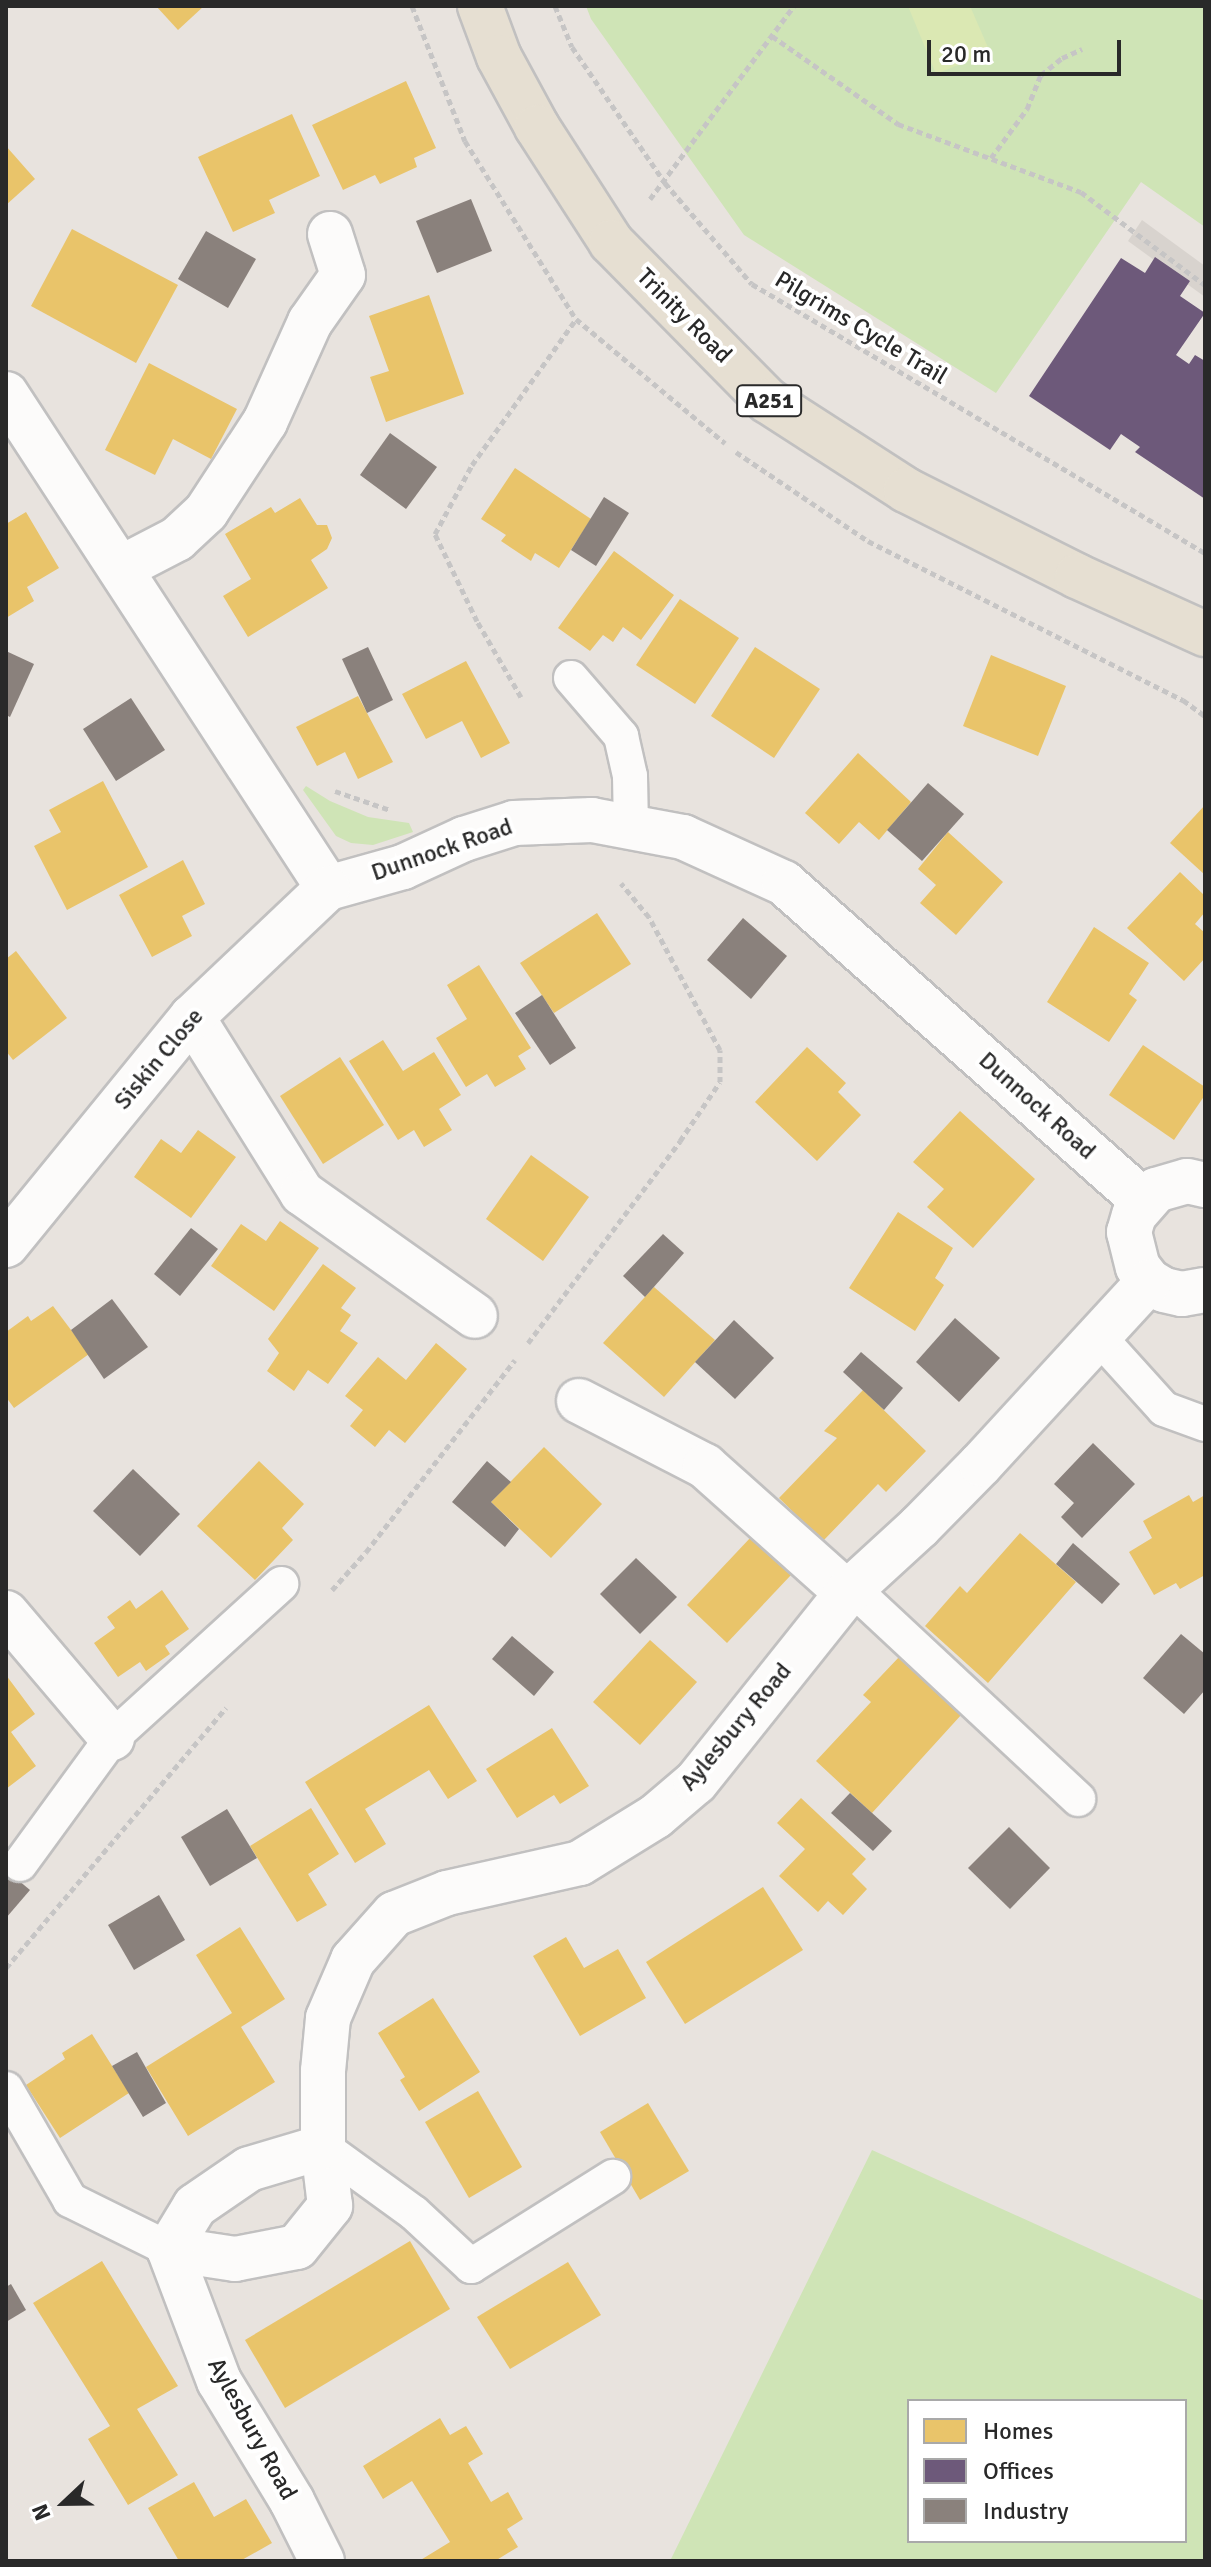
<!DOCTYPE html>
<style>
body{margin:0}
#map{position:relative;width:1211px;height:2567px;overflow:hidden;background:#e8e3de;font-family:Signika,sans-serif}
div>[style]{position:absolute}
.green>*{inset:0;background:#cfe4b6}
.pitch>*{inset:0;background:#dbe8b3}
.plaza>*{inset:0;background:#d8d3ce}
.homes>*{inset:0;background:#e9c46a}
.offices>*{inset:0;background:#6d597a}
.industry>*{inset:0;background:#8a817c}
.path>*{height:5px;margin-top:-2.5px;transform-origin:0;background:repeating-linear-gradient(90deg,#c6c5c5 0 6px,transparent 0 10px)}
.roads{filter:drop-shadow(2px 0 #c1c0c0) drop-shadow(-2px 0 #c1c0c0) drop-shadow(0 2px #c1c0c0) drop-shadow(0 -2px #c1c0c0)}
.lane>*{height:34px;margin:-17px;padding:0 17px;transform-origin:17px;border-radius:17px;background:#fcfbfa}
.street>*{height:44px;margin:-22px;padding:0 22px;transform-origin:22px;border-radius:22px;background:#fcfbfa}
.primary>*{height:44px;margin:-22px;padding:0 22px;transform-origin:22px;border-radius:22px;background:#e6dfd2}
span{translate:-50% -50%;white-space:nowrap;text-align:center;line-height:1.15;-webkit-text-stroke:8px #fff;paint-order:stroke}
.shield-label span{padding:2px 6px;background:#fff;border:2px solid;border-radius:6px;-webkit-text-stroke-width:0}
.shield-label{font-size:22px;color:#292929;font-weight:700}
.street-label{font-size:24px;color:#292929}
.frame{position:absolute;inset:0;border:8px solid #292929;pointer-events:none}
.legend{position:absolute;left:907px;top:2399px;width:280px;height:144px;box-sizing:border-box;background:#fff;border:2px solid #a9a9a9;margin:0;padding:10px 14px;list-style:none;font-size:24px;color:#292929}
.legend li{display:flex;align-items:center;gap:16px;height:40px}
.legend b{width:40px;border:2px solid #a9a9a9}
.north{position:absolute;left:24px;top:2463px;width:80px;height:80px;-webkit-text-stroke:6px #fff;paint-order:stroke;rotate:248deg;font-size:22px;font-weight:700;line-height:32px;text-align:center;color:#292929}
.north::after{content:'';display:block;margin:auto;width:28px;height:36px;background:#292929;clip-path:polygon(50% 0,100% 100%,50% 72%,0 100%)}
.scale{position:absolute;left:927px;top:40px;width:194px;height:36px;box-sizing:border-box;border:4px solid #292929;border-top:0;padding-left:10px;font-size:24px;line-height:28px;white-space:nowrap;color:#292929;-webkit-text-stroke:6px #fff;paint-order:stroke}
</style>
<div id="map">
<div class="green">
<i style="clip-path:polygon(586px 6px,1205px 6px,1205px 227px,1141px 182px,996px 393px,744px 235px,591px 19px)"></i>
<i style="clip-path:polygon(306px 786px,330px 801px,368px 817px,409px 823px,413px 832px,373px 845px,351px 843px,336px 836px,303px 790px)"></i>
<i style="clip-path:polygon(evenodd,872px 2150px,1205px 2301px,1205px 2561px,670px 2561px,872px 2150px,1185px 2401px,1185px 2541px,909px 2541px,909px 2401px,1185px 2401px)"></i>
</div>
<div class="pitch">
<i style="clip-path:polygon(908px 6px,970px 6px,990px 52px,936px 74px)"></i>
</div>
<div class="plaza">
<i style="clip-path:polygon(1142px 220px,1205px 266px,1205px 297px,1128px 241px)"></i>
</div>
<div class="homes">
<i style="clip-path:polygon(156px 6px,204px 6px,178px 30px)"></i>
<i style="clip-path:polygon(406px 81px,436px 148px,414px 158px,417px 167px,380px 184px,375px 175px,343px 190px,312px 125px)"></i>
<i style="clip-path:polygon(292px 114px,320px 176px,269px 200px,275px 213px,233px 232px,198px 157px)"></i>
<i style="clip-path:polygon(6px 146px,35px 179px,6px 205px)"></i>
<i style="clip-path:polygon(72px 229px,178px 285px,136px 363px,31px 306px)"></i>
<i style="clip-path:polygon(429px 295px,464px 394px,386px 422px,370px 377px,389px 371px,369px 316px)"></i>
<i style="clip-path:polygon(149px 363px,237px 409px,211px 459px,173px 439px,155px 475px,105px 450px)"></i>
<i style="clip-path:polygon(515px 468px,591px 519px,559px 568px,535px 553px,531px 561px,501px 541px,506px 535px,481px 519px)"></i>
<i style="clip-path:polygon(300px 498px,317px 525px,327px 525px,332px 538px,327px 549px,311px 560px,328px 588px,248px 637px,223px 596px,251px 579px,225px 534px,271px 507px,275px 513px)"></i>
<i style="clip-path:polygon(26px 512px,59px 568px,27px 587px,34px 601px,6px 618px,6px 524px)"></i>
<i style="clip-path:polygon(614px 551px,674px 595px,641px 640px,623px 627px,613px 642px,603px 635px,590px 651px,558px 628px)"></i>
<i style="clip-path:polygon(680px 599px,739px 638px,695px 704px,636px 665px)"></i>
<i style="clip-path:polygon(755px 647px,820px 689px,774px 758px,711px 716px)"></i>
<i style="clip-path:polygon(991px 655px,1066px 686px,1038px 756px,963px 726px)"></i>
<i style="clip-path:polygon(466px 661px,510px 743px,481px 758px,462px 721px,426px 739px,402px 694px)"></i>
<i style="clip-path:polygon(358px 696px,393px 762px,358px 779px,345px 752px,317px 766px,296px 727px)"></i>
<i style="clip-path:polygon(858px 753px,911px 802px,879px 840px,859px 822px,839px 844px,805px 813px)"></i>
<i style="clip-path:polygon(103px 781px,148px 867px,67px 910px,34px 846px,61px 832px,49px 810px)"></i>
<i style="clip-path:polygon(1205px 805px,1205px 875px,1170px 843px)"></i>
<i style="clip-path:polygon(948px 832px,1003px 882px,956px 935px,920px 903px,936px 885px,918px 869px)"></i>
<i style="clip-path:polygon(183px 860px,205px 904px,182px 916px,192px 936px,152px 957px,119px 895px)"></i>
<i style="clip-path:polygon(1180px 872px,1205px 896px,1205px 912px,1195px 924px,1205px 933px,1205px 958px,1184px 981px,1127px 928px)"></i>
<i style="clip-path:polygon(597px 913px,631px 964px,554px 1013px,520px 963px)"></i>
<i style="clip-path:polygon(1094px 927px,1149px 963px,1129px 994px,1137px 1000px,1109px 1042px,1047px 1002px)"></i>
<i style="clip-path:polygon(16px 951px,67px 1018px,13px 1060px,6px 1051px,6px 959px)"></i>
<i style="clip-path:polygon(479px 965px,531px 1048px,518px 1056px,526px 1069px,495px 1087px,487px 1074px,466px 1087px,436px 1038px,467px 1019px,447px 985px)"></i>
<i style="clip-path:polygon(383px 1040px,403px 1071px,434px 1052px,461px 1095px,439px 1109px,452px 1130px,424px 1147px,414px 1130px,398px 1140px,349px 1061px)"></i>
<i style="clip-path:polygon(1143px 1045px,1205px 1087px,1205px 1095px,1174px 1140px,1109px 1095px)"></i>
<i style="clip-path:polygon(807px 1047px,846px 1083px,838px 1092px,861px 1115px,817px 1161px,755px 1102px)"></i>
<i style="clip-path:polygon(340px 1057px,384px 1125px,323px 1164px,280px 1096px)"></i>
<i style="clip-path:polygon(960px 1111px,1035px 1179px,973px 1248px,927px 1207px,944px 1189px,913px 1162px)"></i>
<i style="clip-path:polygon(198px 1130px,236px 1157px,191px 1218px,134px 1177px,161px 1139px,181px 1153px)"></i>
<i style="clip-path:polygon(531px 1155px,589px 1197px,543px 1261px,486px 1219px)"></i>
<i style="clip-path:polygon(898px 1212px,953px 1248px,935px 1278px,944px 1285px,915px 1331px,849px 1288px)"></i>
<i style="clip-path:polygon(280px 1221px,319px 1248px,274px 1311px,211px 1266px,241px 1224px,266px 1241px)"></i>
<i style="clip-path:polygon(323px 1264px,356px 1288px,341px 1308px,351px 1315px,340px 1331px,358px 1343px,328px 1384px,308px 1370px,294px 1391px,267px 1371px,279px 1353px,268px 1339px)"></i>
<i style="clip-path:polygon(654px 1287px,715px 1340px,664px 1397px,603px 1343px)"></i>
<i style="clip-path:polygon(53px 1306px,89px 1354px,14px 1408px,6px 1397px,6px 1332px,28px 1316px,31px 1321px)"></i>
<i style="clip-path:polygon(436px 1343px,467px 1369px,405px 1443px,389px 1430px,375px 1447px,350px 1426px,363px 1410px,345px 1396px,378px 1357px,406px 1380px)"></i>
<i style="clip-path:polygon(863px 1390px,926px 1451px,886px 1492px,878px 1484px,823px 1541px,779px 1498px,837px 1438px,824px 1431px)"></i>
<i style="clip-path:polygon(544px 1447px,602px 1504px,551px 1558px,491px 1502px)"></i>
<i style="clip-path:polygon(259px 1461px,304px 1504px,282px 1528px,293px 1540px,255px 1580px,197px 1526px)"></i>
<i style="clip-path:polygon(1189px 1495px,1193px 1502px,1205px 1495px,1205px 1575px,1180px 1589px,1176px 1583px,1154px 1595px,1129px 1552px,1152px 1538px,1143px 1521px)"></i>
<i style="clip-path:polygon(1020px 1533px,1076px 1582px,988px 1683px,925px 1626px,960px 1586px,967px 1593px)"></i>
<i style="clip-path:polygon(751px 1537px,791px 1575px,727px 1643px,687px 1605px)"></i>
<i style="clip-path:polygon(162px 1590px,189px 1629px,165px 1646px,170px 1654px,146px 1671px,140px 1662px,118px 1677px,94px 1643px,115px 1628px,107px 1617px,130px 1600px,136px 1609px)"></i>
<i style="clip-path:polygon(650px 1640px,697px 1682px,640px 1745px,593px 1702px)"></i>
<i style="clip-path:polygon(900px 1656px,962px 1714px,872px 1813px,816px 1761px,871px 1702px,863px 1695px)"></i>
<i style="clip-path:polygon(6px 1675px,35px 1714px,11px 1732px,36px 1766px,6px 1789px)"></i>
<i style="clip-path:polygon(429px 1705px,477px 1781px,448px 1799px,429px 1770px,365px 1809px,386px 1844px,355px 1863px,305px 1782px)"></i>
<i style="clip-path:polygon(552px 1728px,589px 1786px,560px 1804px,554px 1795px,517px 1818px,486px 1769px)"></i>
<i style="clip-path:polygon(801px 1798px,866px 1859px,852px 1874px,867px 1889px,843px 1915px,828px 1901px,818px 1912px,779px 1876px,805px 1849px,777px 1823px)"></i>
<i style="clip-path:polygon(311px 1808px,339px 1854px,308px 1874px,327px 1905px,297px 1922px,250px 1846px)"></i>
<i style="clip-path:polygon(763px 1887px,803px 1950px,685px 2024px,646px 1962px)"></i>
<i style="clip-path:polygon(240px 1927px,285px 1999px,241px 2027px,275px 2082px,188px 2136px,146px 2067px,232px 2013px,196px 1955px)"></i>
<i style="clip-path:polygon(566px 1937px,584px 1968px,618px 1949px,646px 1998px,580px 2036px,533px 1956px)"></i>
<i style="clip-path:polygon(433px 1998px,480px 2072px,419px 2111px,400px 2080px,405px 2077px,378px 2033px)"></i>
<i style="clip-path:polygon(92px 2034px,129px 2093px,60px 2138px,26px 2085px,65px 2059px,62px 2053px)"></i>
<i style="clip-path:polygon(478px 2091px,522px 2167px,469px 2198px,425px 2122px)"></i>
<i style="clip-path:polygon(648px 2103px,689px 2171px,640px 2200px,600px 2132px)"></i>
<i style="clip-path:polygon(410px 2241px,450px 2309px,285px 2408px,245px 2340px)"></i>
<i style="clip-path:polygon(102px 2261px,178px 2386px,137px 2409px,178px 2475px,128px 2505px,88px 2439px,110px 2426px,33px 2303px)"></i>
<i style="clip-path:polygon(568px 2262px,601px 2315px,510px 2369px,477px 2317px)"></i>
<i style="clip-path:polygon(440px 2418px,450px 2435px,466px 2426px,483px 2454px,468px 2463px,491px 2502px,508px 2492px,523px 2519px,507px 2529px,518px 2547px,495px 2561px,419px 2561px,450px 2542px,412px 2481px,383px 2499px,363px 2466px)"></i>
<i style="clip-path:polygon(194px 2482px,214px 2517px,246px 2499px,272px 2543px,240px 2561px,179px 2561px,148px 2508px)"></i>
</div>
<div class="offices">
<i style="clip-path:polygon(1155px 257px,1190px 281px,1180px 296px,1205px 313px,1176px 355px,1189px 364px,1195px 355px,1205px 361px,1205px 499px,1135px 452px,1140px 447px,1121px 434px,1110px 450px,1029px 396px,1121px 258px,1145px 273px)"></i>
</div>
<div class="industry">
<i style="clip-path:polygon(471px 199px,492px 251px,437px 273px,416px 221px)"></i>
<i style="clip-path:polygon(206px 231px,256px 259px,228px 308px,178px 279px)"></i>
<i style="clip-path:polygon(390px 433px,437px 467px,406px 509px,360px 475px)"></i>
<i style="clip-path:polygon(604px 497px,629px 513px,596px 566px,571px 550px)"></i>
<i style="clip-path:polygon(368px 647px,393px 700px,367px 713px,342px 659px)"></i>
<i style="clip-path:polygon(6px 651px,34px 664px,10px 717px,6px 715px)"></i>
<i style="clip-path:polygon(131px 698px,165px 750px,116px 781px,83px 729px)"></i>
<i style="clip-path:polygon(928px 783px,964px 814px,922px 861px,887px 830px)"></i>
<i style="clip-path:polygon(743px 918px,787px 956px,751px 999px,707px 960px)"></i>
<i style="clip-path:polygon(542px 995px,576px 1048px,550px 1065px,515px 1013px)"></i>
<i style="clip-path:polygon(191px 1228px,218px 1249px,180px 1296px,154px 1274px)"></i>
<i style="clip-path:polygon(663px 1234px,684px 1253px,645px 1297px,623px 1276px)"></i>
<i style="clip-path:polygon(112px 1299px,148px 1347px,104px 1379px,71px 1330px)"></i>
<i style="clip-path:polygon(955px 1318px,1000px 1358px,959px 1402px,916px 1362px)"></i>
<i style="clip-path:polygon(734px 1320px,774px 1358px,735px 1399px,695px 1362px)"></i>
<i style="clip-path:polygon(861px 1352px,903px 1388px,884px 1410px,843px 1372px)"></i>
<i style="clip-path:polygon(1093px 1443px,1135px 1484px,1082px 1538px,1061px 1517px,1074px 1503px,1054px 1484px)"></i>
<i style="clip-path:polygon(487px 1461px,511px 1482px,491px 1502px,519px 1529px,505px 1547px,452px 1502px)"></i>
<i style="clip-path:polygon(133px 1469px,180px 1514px,140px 1556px,93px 1511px)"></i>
<i style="clip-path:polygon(1073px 1543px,1120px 1584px,1102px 1604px,1056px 1564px)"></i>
<i style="clip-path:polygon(636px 1558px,677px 1597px,640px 1634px,600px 1594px)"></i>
<i style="clip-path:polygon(1181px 1634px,1205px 1654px,1205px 1690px,1184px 1714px,1143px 1678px)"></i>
<i style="clip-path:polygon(512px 1636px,554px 1672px,534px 1696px,492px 1659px)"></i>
<i style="clip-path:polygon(850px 1793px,892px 1831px,873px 1851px,831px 1813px)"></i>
<i style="clip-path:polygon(227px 1809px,257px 1858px,210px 1886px,181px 1837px)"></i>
<i style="clip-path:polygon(1009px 1827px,1050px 1868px,1010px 1909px,968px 1868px)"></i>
<i style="clip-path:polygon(6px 1870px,30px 1890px,6px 1918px)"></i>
<i style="clip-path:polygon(159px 1895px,185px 1940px,134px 1970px,108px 1925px)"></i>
<i style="clip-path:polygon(137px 2052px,166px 2103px,143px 2117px,112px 2066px)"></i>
<i style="clip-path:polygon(11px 2284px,26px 2310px,6px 2322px,6px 2287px)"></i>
</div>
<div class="path">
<i style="left:412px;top:6px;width:145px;rotate:68.6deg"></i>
<i style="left:465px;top:141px;width:210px;rotate:58.1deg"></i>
<i style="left:576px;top:319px;width:194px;rotate:39.8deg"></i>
<i style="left:555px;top:6px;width:44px;rotate:67.5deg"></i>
<i style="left:572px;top:47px;width:165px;rotate:55.6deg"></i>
<i style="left:665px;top:183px;width:133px;rotate:49.3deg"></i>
<i style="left:752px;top:284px;width:527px;rotate:30.7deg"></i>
<i style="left:772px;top:36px;width:154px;rotate:34.9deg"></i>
<i style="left:898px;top:124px;width:195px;rotate:20.4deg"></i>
<i style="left:1081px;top:192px;width:155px;rotate:36.9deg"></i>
<i style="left:991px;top:158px;width:61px;rotate:-53.7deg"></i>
<i style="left:1027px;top:109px;width:37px;rotate:-68deg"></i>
<i style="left:1041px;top:75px;width:27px;rotate:-39deg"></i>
<i style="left:1062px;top:58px;width:22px;rotate:-24deg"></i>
<i style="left:650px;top:199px;width:241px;rotate:-53.3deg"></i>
<i style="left:736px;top:452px;width:159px;rotate:34deg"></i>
<i style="left:868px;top:541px;width:353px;rotate:26.8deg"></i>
<i style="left:1183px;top:700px;width:27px;rotate:36deg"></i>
<i style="left:521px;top:697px;width:88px;rotate:-120.1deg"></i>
<i style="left:477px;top:621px;width:97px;rotate:-115.8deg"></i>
<i style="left:435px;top:534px;width:78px;rotate:-61.8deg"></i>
<i style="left:472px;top:465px;width:179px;rotate:-54.5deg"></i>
<i style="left:335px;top:791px;width:58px;rotate:19.1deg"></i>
<i style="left:528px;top:1343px;width:253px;rotate:-53deg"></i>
<i style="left:680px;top:1141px;width:71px;rotate:-55.9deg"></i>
<i style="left:720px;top:1082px;width:32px;rotate:-90deg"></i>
<i style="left:720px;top:1050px;width:151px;rotate:-118.1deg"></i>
<i style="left:649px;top:917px;width:44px;rotate:-129.5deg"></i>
<i style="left:332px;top:1590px;width:51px;rotate:-48.2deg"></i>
<i style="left:366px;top:1552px;width:243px;rotate:-52.2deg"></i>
<i style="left:6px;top:1968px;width:341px;rotate:-49.8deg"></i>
</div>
<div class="roads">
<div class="lane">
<i style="left:571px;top:678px;width:77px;rotate:49.2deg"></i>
<i style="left:621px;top:736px;width:41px;rotate:77.3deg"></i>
<i style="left:630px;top:776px;width:51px;rotate:88.9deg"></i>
<i style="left:1098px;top:1336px;width:98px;rotate:47.9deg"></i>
<i style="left:1164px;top:1409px;width:44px;rotate:20.1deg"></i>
<i style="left:853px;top:1589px;width:308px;rotate:43deg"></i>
<i style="left:20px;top:1864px;width:156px;rotate:-53.9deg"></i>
<i style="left:112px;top:1738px;width:229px;rotate:-42.3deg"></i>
<i style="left:6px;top:2089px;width:128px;rotate:60deg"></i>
<i style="left:70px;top:2200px;width:110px;rotate:26.3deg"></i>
<i style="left:323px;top:2147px;width:112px;rotate:36deg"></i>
<i style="left:414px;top:2213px;width:78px;rotate:42.9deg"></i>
<i style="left:471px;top:2266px;width:168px;rotate:-32.1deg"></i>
</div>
<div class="street">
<i style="left:6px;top:394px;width:590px;rotate:56.9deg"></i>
<i style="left:328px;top:888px;width:78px;rotate:-15.6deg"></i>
<i style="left:403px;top:867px;width:67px;rotate:-24.7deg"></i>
<i style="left:464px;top:839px;width:52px;rotate:-17.7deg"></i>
<i style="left:514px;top:823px;width:78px;rotate:-2.2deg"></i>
<i style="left:592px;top:820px;width:93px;rotate:10.6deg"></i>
<i style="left:683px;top:837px;width:111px;rotate:24.5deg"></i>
<i style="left:784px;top:883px;width:480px;rotate:41.5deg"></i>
<i style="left:121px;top:568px;width:63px;rotate:-27.4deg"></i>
<i style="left:177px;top:539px;width:40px;rotate:-43deg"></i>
<i style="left:206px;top:512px;width:108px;rotate:-56.8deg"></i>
<i style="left:265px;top:422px;width:110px;rotate:-65.8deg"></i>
<i style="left:310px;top:322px;width:57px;rotate:-54.9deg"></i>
<i style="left:343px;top:275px;width:43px;rotate:-107.6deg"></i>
<i style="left:192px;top:1017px;width:208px;rotate:58deg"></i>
<i style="left:302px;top:1193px;width:212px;rotate:35.4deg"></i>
<i style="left:1205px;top:1185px;width:18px;rotate:-167deg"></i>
<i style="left:1187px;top:1181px;width:32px;rotate:164deg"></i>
<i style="left:1156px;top:1190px;width:33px;rotate:131deg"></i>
<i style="left:1134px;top:1215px;width:18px;rotate:106deg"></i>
<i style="left:1129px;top:1232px;width:36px;rotate:76deg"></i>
<i style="left:1138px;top:1267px;width:18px;rotate:52deg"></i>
<i style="left:1149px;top:1281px;width:17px;rotate:31deg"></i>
<i style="left:1164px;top:1290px;width:18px;rotate:13deg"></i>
<i style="left:1182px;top:1294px;width:23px;rotate:-10deg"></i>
<i style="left:6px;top:1245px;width:294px;rotate:-50.8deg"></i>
<i style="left:192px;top:1017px;width:187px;rotate:-43.5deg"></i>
<i style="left:579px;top:1401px;width:142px;rotate:27.3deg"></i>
<i style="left:705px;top:1466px;width:191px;rotate:41.8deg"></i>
<i style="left:6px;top:1613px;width:164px;rotate:49.7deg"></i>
<i style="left:169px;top:2249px;width:67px;rotate:8.6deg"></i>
<i style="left:235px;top:2259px;width:63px;rotate:-11deg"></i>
<i style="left:297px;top:2247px;width:53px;rotate:-51.2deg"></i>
<i style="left:330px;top:2206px;width:59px;rotate:-96.8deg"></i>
<i style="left:322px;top:2561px;width:67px;rotate:-116.6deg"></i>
<i style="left:292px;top:2501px;width:140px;rotate:-121.3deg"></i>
<i style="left:219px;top:2381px;width:141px;rotate:-110.7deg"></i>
<i style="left:169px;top:2249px;width:50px;rotate:-58.8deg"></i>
<i style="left:195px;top:2206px;width:65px;rotate:-34.4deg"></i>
<i style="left:249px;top:2169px;width:77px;rotate:-16.6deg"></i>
<i style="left:323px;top:2147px;width:76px;rotate:-90deg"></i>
<i style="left:323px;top:2071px;width:53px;rotate:-84.6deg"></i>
<i style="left:328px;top:2018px;width:63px;rotate:-66.7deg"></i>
<i style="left:353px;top:1960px;width:62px;rotate:-48.3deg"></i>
<i style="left:394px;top:1914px;width:57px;rotate:-21.6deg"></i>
<i style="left:447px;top:1893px;width:136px;rotate:-12.7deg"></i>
<i style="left:580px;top:1863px;width:89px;rotate:-31.7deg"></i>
<i style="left:656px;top:1816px;width:52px;rotate:-40.4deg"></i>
<i style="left:696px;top:1782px;width:242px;rotate:-51.4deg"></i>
<i style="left:847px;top:1593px;width:98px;rotate:-42.5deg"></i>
<i style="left:919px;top:1527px;width:88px;rotate:-45.5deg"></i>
<i style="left:981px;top:1464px;width:248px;rotate:-47.4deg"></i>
</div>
<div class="primary">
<i style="left:480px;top:6px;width:54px;rotate:69.6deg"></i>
<i style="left:499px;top:57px;width:80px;rotate:61.5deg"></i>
<i style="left:537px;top:127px;width:137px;rotate:57.2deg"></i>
<i style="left:611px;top:242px;width:223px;rotate:45.4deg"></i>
<i style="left:768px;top:401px;width:164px;rotate:32.8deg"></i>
<i style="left:906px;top:490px;width:191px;rotate:26.7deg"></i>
<i style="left:1077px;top:576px;width:141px;rotate:24.4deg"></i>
</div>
</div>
<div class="shield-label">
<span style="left:769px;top:401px">A251</span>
</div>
<div class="street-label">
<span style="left:684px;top:316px;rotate:45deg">Trinity Road</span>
<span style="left:861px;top:328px;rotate:31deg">Pilgrims Cycle Trail</span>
<span style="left:442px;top:850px;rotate:-19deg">Dunnock Road</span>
<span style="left:159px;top:1059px;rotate:-50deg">Siskin Close</span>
<span style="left:1037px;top:1106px;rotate:42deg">Dunnock Road</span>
<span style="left:736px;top:1727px;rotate:-50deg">Aylesbury Road</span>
<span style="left:252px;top:2429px;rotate:61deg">Aylesbury Road</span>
</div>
<div class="frame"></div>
<ul class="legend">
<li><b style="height:22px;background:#e9c46a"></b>Homes</li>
<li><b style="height:22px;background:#6d597a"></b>Offices</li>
<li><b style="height:22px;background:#8a817c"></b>Industry</li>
</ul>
<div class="north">N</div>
<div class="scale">20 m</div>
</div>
